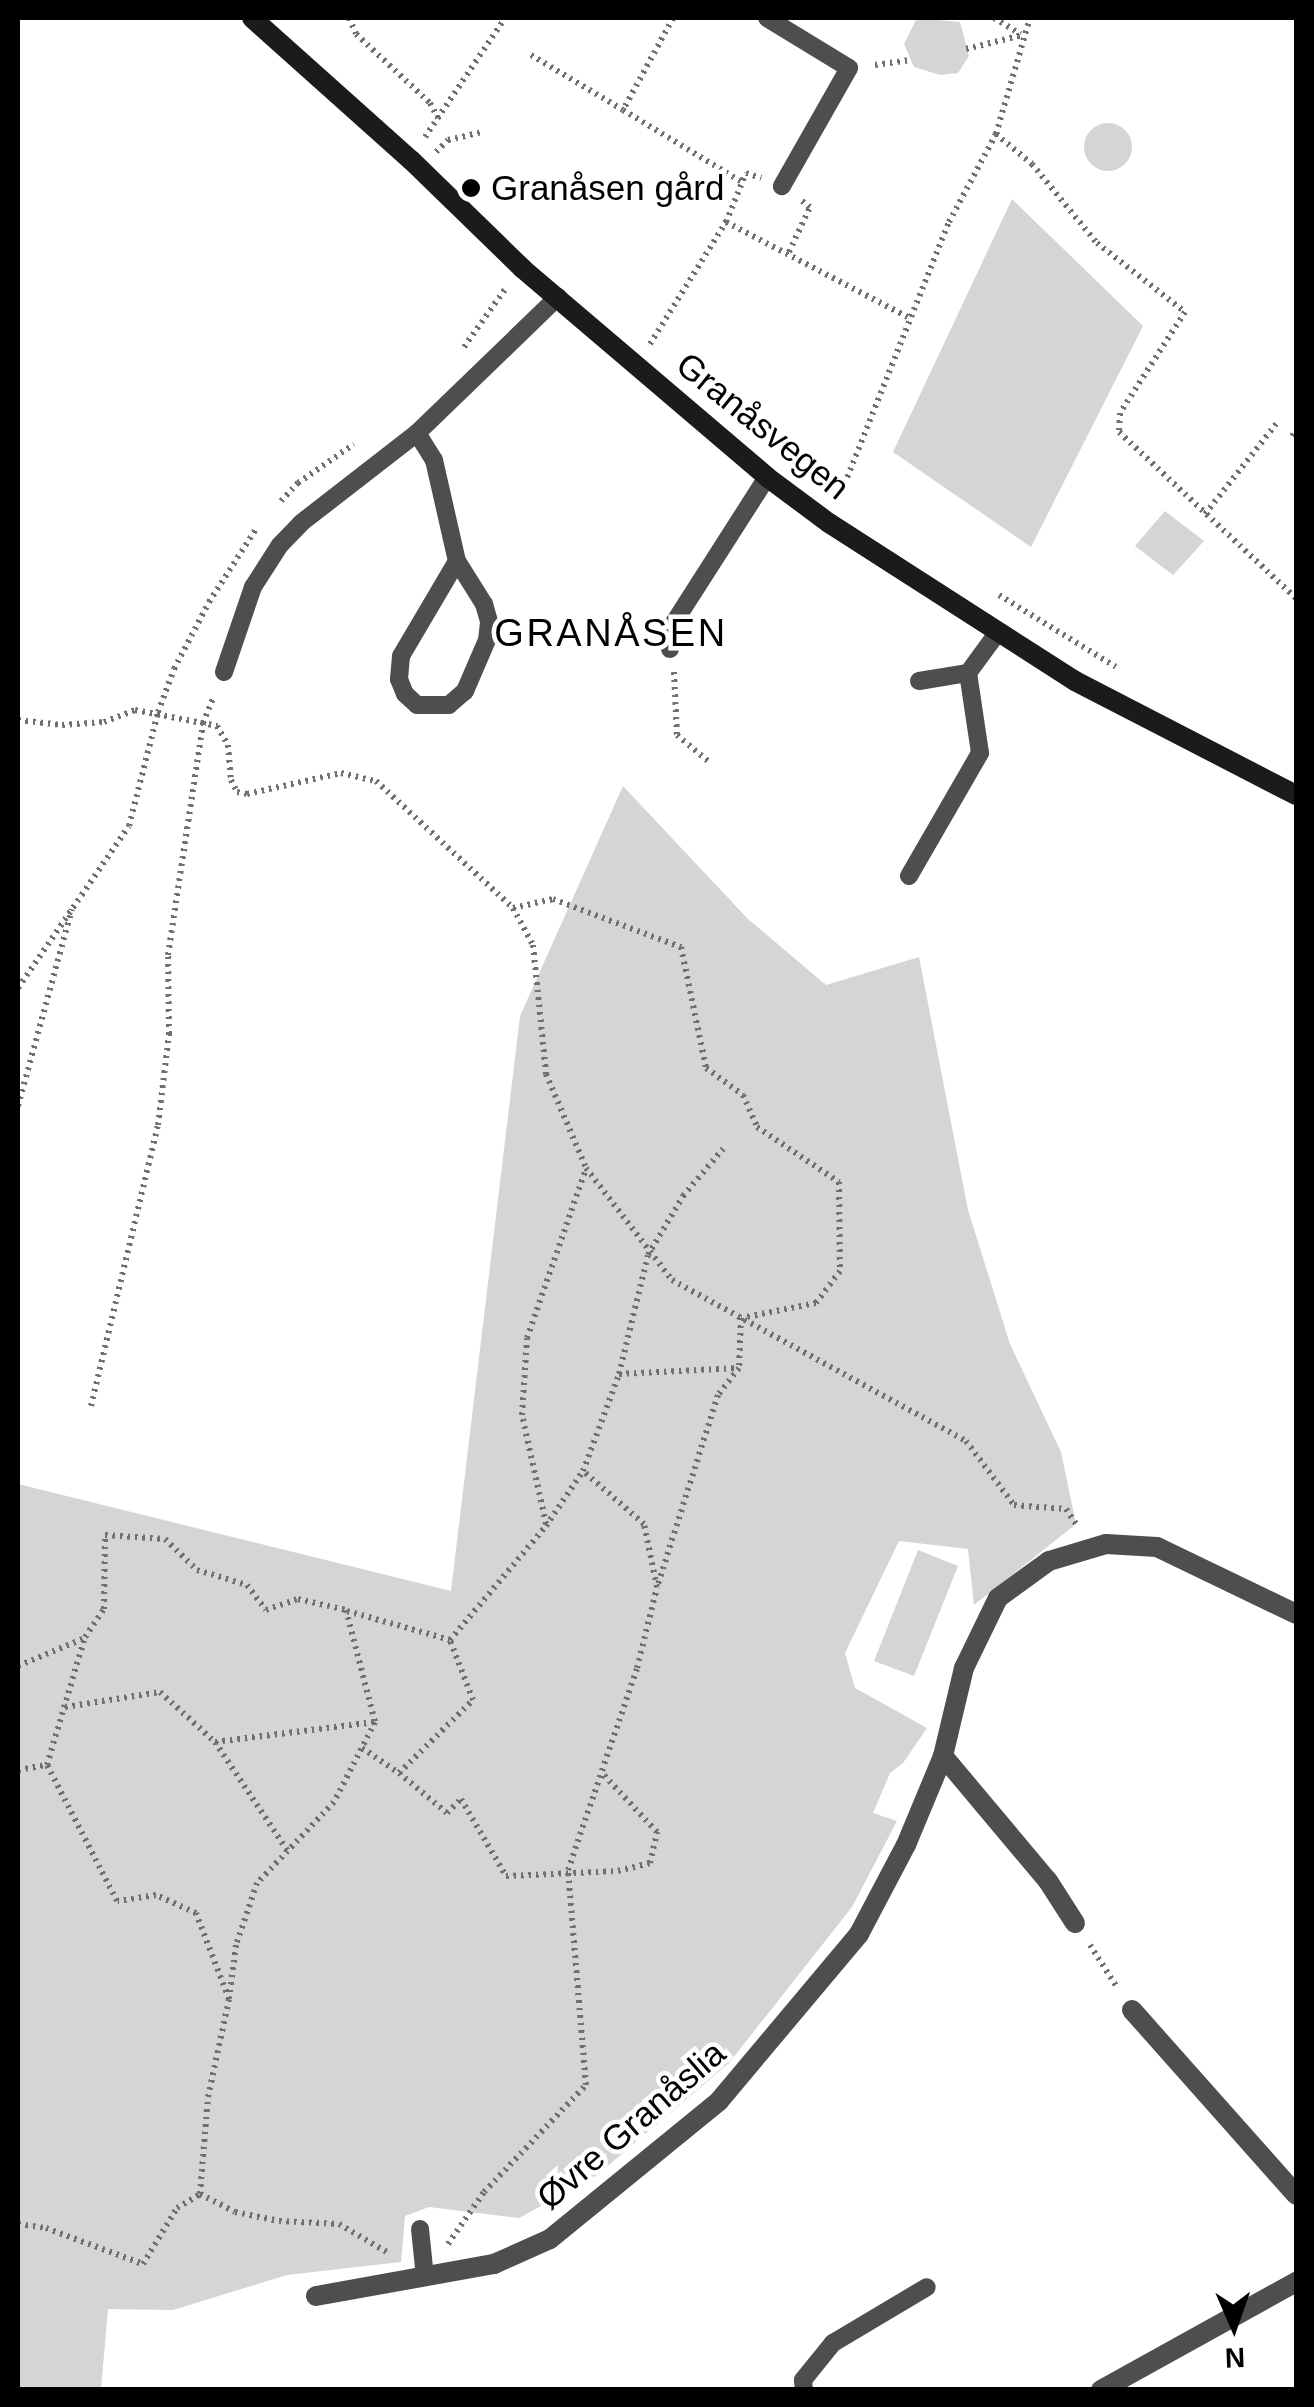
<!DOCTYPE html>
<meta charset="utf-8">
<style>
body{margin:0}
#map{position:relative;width:1314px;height:2407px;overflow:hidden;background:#fff;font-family:Arial,sans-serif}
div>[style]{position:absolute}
.green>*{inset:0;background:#d5d5d5}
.round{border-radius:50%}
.path>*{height:6px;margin-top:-3px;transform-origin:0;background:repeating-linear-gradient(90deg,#707070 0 2.5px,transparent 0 7.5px)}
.lane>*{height:18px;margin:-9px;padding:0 9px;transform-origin:9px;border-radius:9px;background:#4e4e4e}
.street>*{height:20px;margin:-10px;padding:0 10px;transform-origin:10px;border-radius:10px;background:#4e4e4e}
.secondary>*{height:20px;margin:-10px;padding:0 10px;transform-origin:10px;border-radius:10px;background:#1b1b1b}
.dots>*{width:28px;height:28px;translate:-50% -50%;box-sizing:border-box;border:5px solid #fff;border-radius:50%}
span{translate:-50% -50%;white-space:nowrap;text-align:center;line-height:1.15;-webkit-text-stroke:9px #fff;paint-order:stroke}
.poi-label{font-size:35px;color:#000}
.left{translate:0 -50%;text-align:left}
.street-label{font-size:35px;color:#000}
.neighbourhood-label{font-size:38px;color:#000;letter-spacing:2.5px}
.frame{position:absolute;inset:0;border:20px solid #000;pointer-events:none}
.north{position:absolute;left:1184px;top:2277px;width:100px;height:100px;-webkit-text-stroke:8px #fff;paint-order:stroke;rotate:178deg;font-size:28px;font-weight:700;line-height:40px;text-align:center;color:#000}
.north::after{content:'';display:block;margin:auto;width:35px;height:45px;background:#000;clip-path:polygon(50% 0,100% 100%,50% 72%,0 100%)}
</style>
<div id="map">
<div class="green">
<i style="clip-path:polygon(917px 18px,960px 22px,969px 56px,958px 73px,940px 75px,914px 67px,904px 44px)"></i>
<i class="round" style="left:1084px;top:123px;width:48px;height:48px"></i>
<i style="clip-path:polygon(1012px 199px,1143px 326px,1031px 547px,893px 452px)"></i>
<i style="clip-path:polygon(1165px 511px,1204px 541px,1173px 575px,1135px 546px)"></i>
<i style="clip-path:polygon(623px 786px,748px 919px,826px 985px,919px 957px,968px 1210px,1010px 1344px,1061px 1452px,1076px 1524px,974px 1605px,968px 1549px,899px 1541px,845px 1653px,855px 1688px,927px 1728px,903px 1763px,890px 1773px,873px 1813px,897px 1821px,852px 1907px,729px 2063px,597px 2175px,519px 2218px,429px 2207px,405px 2216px,401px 2262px,287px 2275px,173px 2310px,108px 2309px,101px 2389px,18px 2390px,18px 1484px,451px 1591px,520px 1016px)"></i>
<i style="clip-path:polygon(918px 1550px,958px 1566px,914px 1676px,874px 1661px)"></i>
</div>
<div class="path">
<i style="left:349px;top:18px;width:17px;rotate:66deg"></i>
<i style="left:356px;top:34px;width:101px;rotate:43deg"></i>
<i style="left:430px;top:103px;width:17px;rotate:62deg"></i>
<i style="left:673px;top:18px;width:105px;rotate:118.5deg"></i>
<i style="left:623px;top:110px;width:139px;rotate:31.2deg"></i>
<i style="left:994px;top:18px;width:31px;rotate:31deg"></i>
<i style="left:966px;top:49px;width:58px;rotate:-14deg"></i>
<i style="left:531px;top:55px;width:107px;rotate:30.9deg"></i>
<i style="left:875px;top:65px;width:36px;rotate:-8deg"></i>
<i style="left:996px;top:134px;width:47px;rotate:39.8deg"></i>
<i style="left:1032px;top:164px;width:102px;rotate:50.6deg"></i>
<i style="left:1097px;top:243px;width:112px;rotate:38.1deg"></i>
<i style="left:1185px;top:312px;width:120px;rotate:122.8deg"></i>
<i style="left:1120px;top:413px;width:19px;rotate:93deg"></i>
<i style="left:1119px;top:432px;width:243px;rotate:43.2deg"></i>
<i style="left:425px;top:137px;width:143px;rotate:-56.1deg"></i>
<i style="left:436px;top:152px;width:17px;rotate:-45deg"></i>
<i style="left:448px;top:140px;width:37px;rotate:-13deg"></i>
<i style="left:726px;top:222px;width:205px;rotate:27.6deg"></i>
<i style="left:789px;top:252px;width:50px;rotate:-65deg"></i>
<i style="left:810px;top:207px;width:10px;rotate:-143deg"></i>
<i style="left:650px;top:344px;width:144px;rotate:-58.1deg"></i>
<i style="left:726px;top:222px;width:53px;rotate:-67.8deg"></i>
<i style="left:746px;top:173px;width:16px;rotate:18deg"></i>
<i style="left:464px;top:347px;width:72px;rotate:-54.6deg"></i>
<i style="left:1292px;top:436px;width:7px;rotate:-56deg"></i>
<i style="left:839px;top:498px;width:297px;rotate:-68.3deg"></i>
<i style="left:949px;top:222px;width:100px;rotate:-61.9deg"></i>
<i style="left:996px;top:134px;width:121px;rotate:-73.7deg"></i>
<i style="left:281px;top:501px;width:25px;rotate:-47deg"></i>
<i style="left:298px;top:483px;width:68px;rotate:-34.9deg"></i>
<i style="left:1205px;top:514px;width:115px;rotate:-51.7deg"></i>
<i style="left:999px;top:595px;width:137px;rotate:31.6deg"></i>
<i style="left:674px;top:672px;width:63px;rotate:87.3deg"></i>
<i style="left:677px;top:735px;width:40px;rotate:40deg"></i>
<i style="left:18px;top:720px;width:44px;rotate:6.5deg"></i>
<i style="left:62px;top:725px;width:42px;rotate:-4.1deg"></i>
<i style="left:104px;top:722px;width:33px;rotate:-21deg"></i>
<i style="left:135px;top:710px;width:84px;rotate:11deg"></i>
<i style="left:217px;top:726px;width:22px;rotate:60deg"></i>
<i style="left:228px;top:745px;width:35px;rotate:85deg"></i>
<i style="left:231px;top:780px;width:13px;rotate:63deg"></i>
<i style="left:237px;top:792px;width:10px;rotate:11deg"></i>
<i style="left:247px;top:794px;width:96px;rotate:-12.6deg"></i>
<i style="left:341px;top:773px;width:36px;rotate:13deg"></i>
<i style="left:376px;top:781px;width:187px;rotate:42.8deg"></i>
<i style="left:513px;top:908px;width:42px;rotate:61.6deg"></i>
<i style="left:533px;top:945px;width:130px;rotate:84.2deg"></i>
<i style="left:546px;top:1074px;width:102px;rotate:66.9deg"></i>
<i style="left:586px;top:1168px;width:141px;rotate:52.5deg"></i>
<i style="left:672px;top:1280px;width:335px;rotate:28.7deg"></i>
<i style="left:966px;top:1441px;width:80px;rotate:53.1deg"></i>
<i style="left:1014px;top:1505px;width:52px;rotate:4.4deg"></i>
<i style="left:1066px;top:1509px;width:22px;rotate:56deg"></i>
<i style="left:513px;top:908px;width:41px;rotate:-12.7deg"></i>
<i style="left:553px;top:899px;width:137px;rotate:20.6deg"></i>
<i style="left:681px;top:947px;width:124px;rotate:78.3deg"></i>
<i style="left:706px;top:1068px;width:46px;rotate:36.1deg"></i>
<i style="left:743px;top:1095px;width:35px;rotate:66deg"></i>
<i style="left:757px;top:1127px;width:99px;rotate:33.9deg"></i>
<i style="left:839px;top:1182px;width:89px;rotate:89.4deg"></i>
<i style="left:840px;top:1271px;width:40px;rotate:127deg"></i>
<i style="left:816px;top:1303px;width:76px;rotate:168.7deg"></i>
<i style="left:741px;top:1318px;width:50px;rotate:92.3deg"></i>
<i style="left:739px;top:1368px;width:34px;rotate:128deg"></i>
<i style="left:718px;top:1395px;width:201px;rotate:107.6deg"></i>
<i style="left:18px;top:988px;width:196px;rotate:-55.6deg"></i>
<i style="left:129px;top:826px;width:118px;rotate:-75.7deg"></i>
<i style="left:158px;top:712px;width:46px;rotate:-69.6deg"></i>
<i style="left:174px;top:669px;width:76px;rotate:-62.4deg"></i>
<i style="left:209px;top:602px;width:87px;rotate:-57.2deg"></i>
<i style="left:18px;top:1106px;width:204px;rotate:-74.7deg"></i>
<i style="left:619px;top:1374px;width:119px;rotate:-2.9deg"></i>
<i style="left:91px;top:1406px;width:289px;rotate:-76.6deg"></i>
<i style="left:158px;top:1125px;width:92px;rotate:-83.1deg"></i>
<i style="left:169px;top:1034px;width:79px;rotate:-90.7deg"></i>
<i style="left:168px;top:955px;width:235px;rotate:-81.4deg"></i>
<i style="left:203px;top:723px;width:29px;rotate:-68deg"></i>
<i style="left:546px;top:1524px;width:112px;rotate:-102.4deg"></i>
<i style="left:522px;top:1415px;width:77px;rotate:-86.3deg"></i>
<i style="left:527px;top:1338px;width:179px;rotate:-70.8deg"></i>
<i style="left:347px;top:1611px;width:107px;rotate:15.7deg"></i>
<i style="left:450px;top:1640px;width:149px;rotate:-49.9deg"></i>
<i style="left:546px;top:1526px;width:66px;rotate:-56.1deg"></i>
<i style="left:583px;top:1471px;width:103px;rotate:-69.6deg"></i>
<i style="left:619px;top:1374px;width:122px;rotate:-76.3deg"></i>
<i style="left:648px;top:1255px;width:69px;rotate:-59.3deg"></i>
<i style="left:683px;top:1196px;width:62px;rotate:-49.6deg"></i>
<i style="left:18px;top:1666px;width:73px;rotate:-22.7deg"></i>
<i style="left:65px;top:1707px;width:96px;rotate:-9deg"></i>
<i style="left:160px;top:1692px;width:74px;rotate:42.3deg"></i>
<i style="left:215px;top:1742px;width:133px;rotate:56.3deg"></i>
<i style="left:215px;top:1742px;width:161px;rotate:-7.1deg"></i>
<i style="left:362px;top:1748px;width:45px;rotate:34deg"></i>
<i style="left:399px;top:1773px;width:104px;rotate:-44.6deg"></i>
<i style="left:473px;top:1700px;width:64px;rotate:-111deg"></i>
<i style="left:18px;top:1770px;width:29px;rotate:-10deg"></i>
<i style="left:399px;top:1773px;width:62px;rotate:39.8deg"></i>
<i style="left:447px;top:1813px;width:20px;rotate:-45deg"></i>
<i style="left:461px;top:1799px;width:89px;rotate:59.7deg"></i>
<i style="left:506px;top:1876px;width:112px;rotate:-2.6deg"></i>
<i style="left:618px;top:1871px;width:33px;rotate:-14deg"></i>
<i style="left:650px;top:1863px;width:32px;rotate:-77deg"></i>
<i style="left:657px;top:1832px;width:81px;rotate:-133deg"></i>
<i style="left:1090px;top:1945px;width:52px;rotate:57.5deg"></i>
<i style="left:200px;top:2194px;width:97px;rotate:-85.3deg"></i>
<i style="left:208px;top:2097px;width:100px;rotate:-77.9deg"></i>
<i style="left:229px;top:1999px;width:92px;rotate:-111deg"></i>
<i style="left:196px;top:1913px;width:44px;rotate:-155.8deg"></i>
<i style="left:156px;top:1895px;width:39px;rotate:171deg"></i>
<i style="left:117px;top:1901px;width:153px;rotate:-117.2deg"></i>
<i style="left:47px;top:1765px;width:134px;rotate:-73.5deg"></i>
<i style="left:85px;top:1637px;width:34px;rotate:-56deg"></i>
<i style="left:104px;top:1609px;width:74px;rotate:-89.2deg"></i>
<i style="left:105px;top:1535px;width:60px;rotate:3.8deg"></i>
<i style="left:165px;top:1539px;width:45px;rotate:44.1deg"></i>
<i style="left:197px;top:1570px;width:52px;rotate:16.7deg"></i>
<i style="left:247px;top:1585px;width:31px;rotate:53deg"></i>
<i style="left:266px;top:1610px;width:34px;rotate:-19deg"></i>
<i style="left:298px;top:1599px;width:49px;rotate:12.9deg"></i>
<i style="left:346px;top:1610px;width:116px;rotate:75.5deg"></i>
<i style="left:375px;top:1722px;width:90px;rotate:117.1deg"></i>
<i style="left:334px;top:1802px;width:112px;rotate:133.5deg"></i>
<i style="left:257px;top:1883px;width:65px;rotate:108.7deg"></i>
<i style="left:236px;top:1945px;width:54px;rotate:97.4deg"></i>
<i style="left:18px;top:2224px;width:28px;rotate:8deg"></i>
<i style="left:46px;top:2228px;width:103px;rotate:20.4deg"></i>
<i style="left:143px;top:2264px;width:66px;rotate:-58.7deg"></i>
<i style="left:177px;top:2208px;width:27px;rotate:-31deg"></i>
<i style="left:200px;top:2194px;width:39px;rotate:27deg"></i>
<i style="left:235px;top:2212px;width:45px;rotate:11.6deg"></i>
<i style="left:279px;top:2221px;width:60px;rotate:2.9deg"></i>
<i style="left:339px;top:2224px;width:59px;rotate:30.5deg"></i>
<i style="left:448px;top:2244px;width:63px;rotate:-55.3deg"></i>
<i style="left:484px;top:2192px;width:148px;rotate:-46.4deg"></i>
<i style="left:586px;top:2085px;width:216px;rotate:-94.8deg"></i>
<i style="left:568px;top:1870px;width:213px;rotate:-71.1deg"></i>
<i style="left:637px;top:1668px;width:83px;rotate:-76.1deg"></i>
<i style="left:657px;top:1587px;width:64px;rotate:-101.7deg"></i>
<i style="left:644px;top:1524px;width:81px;rotate:-139deg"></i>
</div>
<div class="lane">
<i style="left:767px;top:18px;width:96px;rotate:31.4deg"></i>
<i style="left:849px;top:68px;width:136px;rotate:119.6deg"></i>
<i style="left:417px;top:433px;width:32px;rotate:58deg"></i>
<i style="left:434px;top:460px;width:104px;rotate:77.2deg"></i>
<i style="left:457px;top:561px;width:51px;rotate:57.9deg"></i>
<i style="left:484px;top:604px;width:19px;rotate:74deg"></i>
<i style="left:489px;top:622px;width:18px;rotate:96deg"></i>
<i style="left:487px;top:640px;width:56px;rotate:113.3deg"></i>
<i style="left:465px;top:691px;width:21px;rotate:139deg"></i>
<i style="left:449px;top:705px;width:32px;rotate:180deg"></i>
<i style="left:417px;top:705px;width:16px;rotate:-137deg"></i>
<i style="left:405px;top:694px;width:16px;rotate:-112deg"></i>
<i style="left:399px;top:679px;width:23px;rotate:-85deg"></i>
<i style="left:401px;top:656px;width:110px;rotate:-59.5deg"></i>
<i style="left:670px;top:649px;width:28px;rotate:-80deg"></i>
<i style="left:675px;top:621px;width:171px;rotate:-57.4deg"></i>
<i style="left:224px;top:672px;width:90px;rotate:-71.2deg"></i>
<i style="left:253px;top:587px;width:50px;rotate:-57.3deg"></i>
<i style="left:280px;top:545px;width:30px;rotate:-46deg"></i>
<i style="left:301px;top:523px;width:147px;rotate:-37.8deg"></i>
<i style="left:417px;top:433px;width:196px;rotate:-44deg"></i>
<i style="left:919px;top:681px;width:50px;rotate:-9.3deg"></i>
<i style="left:909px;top:876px;width:142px;rotate:-60deg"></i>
<i style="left:980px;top:753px;width:81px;rotate:-98.5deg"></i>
<i style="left:968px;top:673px;width:51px;rotate:-53.8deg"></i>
<i style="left:420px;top:2229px;width:48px;rotate:84.1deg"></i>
<i style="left:804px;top:2390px;width:10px;rotate:-96deg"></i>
<i style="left:803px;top:2380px;width:48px;rotate:-51deg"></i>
<i style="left:833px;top:2343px;width:109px;rotate:-30.8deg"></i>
</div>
<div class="street">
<i style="left:943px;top:1756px;width:163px;rotate:50deg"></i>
<i style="left:1048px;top:1881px;width:50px;rotate:57.3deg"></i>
<i style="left:1132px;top:2010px;width:247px;rotate:48.4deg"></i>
<i style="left:316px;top:2296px;width:181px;rotate:-10.2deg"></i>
<i style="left:494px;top:2264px;width:61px;rotate:-24.1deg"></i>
<i style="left:550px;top:2239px;width:218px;rotate:-39.2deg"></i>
<i style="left:719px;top:2101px;width:218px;rotate:-50deg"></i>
<i style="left:859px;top:1934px;width:101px;rotate:-62.2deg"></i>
<i style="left:906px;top:1845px;width:96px;rotate:-67.4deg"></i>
<i style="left:943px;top:1756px;width:90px;rotate:-76.6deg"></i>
<i style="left:964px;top:1668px;width:78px;rotate:-64.1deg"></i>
<i style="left:998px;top:1598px;width:63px;rotate:-36deg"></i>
<i style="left:1049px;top:1561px;width:59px;rotate:-16.6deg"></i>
<i style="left:1106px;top:1544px;width:51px;rotate:3.4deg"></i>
<i style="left:1157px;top:1547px;width:154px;rotate:25.7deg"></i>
<i style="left:1101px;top:2390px;width:223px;rotate:-29deg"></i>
</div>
<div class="secondary">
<i style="left:252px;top:18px;width:213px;rotate:41.8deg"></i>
<i style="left:411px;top:160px;width:156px;rotate:44.2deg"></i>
<i style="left:523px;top:269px;width:321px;rotate:40.4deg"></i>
<i style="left:767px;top:477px;width:77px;rotate:36.6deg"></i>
<i style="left:829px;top:523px;width:292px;rotate:32.7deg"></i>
<i style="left:1075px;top:681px;width:249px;rotate:27.3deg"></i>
</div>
<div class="dots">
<i style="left:471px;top:188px;background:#000"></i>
</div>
<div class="poi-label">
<span class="left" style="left:491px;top:188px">Granåsen gård</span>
</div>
<div class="street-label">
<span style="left:763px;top:426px;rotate:39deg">Granåsvegen</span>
<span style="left:631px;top:2125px;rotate:-41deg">Øvre Granåslia</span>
</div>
<div class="neighbourhood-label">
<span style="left:611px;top:634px">GRANÅSEN</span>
</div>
<div class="frame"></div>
<div class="north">N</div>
</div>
